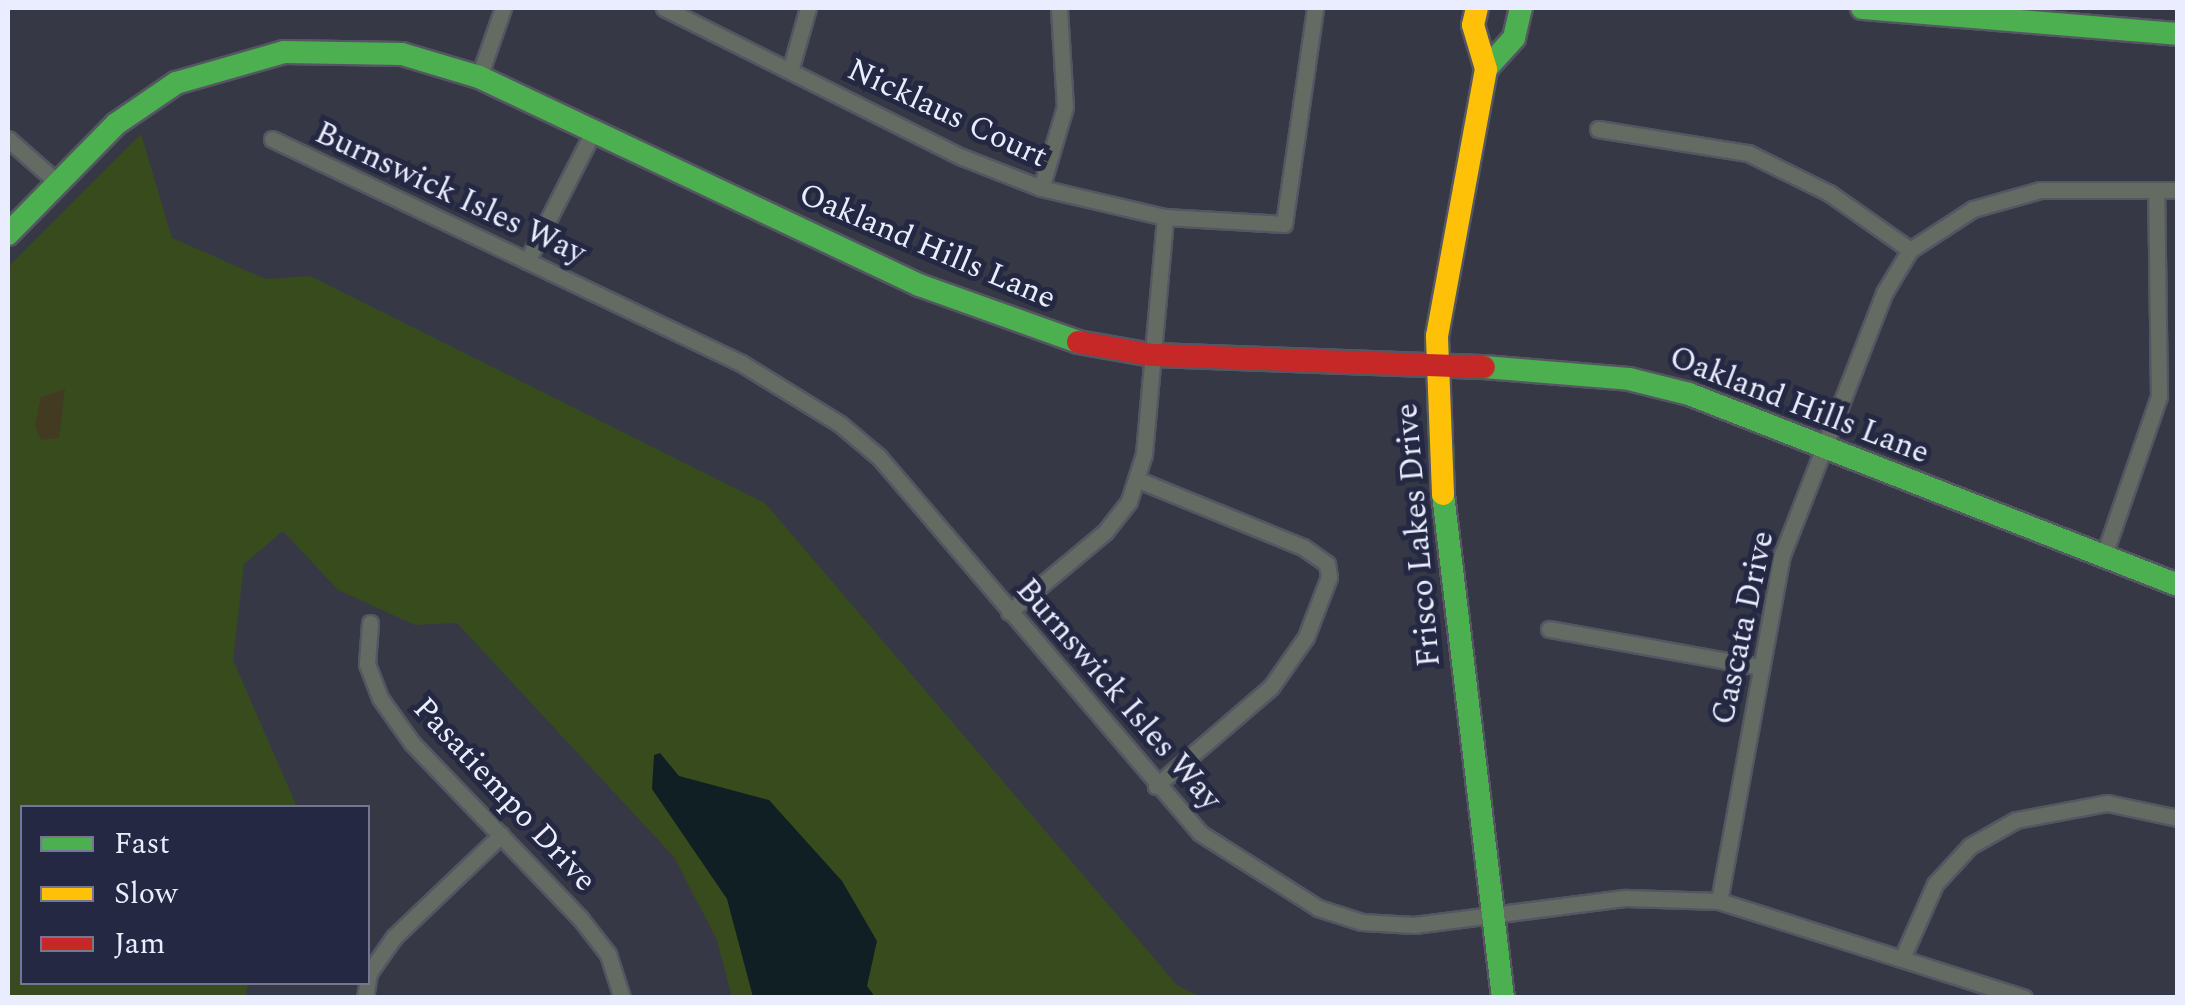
<!DOCTYPE html>
<style>
body{margin:0}
#map{position:relative;width:2185px;height:1005px;overflow:hidden;background:#363846;font-family:Spectral,serif}
div>[style]{position:absolute}
.green>*{inset:0;background:#384b1d}
.sand>*{inset:0;background:#423b22}
.water>*{inset:0;background:#101f23}
.roads{filter:drop-shadow(2px 0 #545662) drop-shadow(-2px 0 #545662) drop-shadow(0 2px #545662) drop-shadow(0 -2px #545662)}
.street>*{height:15px;margin:-7.5px;padding:0 7.5px;transform-origin:7.5px;border-radius:7.5px;background:#636b62}
.fast>*{height:22px;margin:-11px;padding:0 11px;transform-origin:11px;border-radius:11px;background:#4caf50}
.slow>*{height:22px;margin:-11px;padding:0 11px;transform-origin:11px;border-radius:11px;background:#ffc107}
.jam>*{height:22px;margin:-11px;padding:0 11px;transform-origin:11px;border-radius:11px;background:#c62828}
span{translate:-50% -50%;white-space:nowrap;text-align:center;line-height:1.15;-webkit-text-stroke:10px #252842;paint-order:stroke}
.street-label{font-size:32px;color:#eaedff}
.frame{position:absolute;inset:0;border:10px solid #eaedff;pointer-events:none}
.legend{position:absolute;left:20px;top:805px;width:350px;height:180px;box-sizing:border-box;background:#252842;border:2px solid #74778e;margin:0;padding:12px 18px;list-style:none;font-size:30px;color:#eaedff}
.legend li{display:flex;align-items:center;gap:20px;height:50px}
.legend b{width:50px;border:2px solid #74778e}
</style>
<div id="map">
<div class="green">
<i style="clip-path:polygon(141px 134px,172px 238px,266px 279px,310px 276px,765px 503px,1177px 985px,1200px 997px,732px 997px,717px 940px,674px 857px,457px 623px,415px 625px,338px 590px,283px 531px,244px 564px,233px 660px,297px 807px,22px 808px,22px 982px,248px 983px,246px 997px,8px 997px,8px 267px)"></i>
</div>
<div class="sand">
<i style="clip-path:polygon(65px 389px,59px 438px,41px 440px,35px 426px,41px 397px)"></i>
</div>
<div class="water">
<i style="clip-path:polygon(660px 753px,679px 776px,769px 800px,842px 881px,877px 941px,867px 986px,875px 997px,753px 997px,727px 899px,652px 789px,654px 755px)"></i>
</div>
<div class="roads">
<div class="street">
<i style="left:664px;top:8px;width:333px;rotate:26.6deg"></i>
<i style="left:962px;top:157px;width:85px;rotate:21.4deg"></i>
<i style="left:1041px;top:188px;width:127px;rotate:13.2deg"></i>
<i style="left:1165px;top:217px;width:119px;rotate:3.4deg"></i>
<i style="left:1284px;top:224px;width:218px;rotate:-81.8deg"></i>
<i style="left:790px;top:71px;width:66px;rotate:-74.1deg"></i>
<i style="left:479px;top:77px;width:73px;rotate:-70.8deg"></i>
<i style="left:1598px;top:129px;width:152px;rotate:9.1deg"></i>
<i style="left:1748px;top:153px;width:90px;rotate:26.3deg"></i>
<i style="left:1829px;top:193px;width:99px;rotate:35.1deg"></i>
<i style="left:8px;top:139px;width:65px;rotate:41.3deg"></i>
<i style="left:272px;top:139px;width:520px;rotate:25.53deg"></i>
<i style="left:741px;top:363px;width:116px;rotate:31.6deg"></i>
<i style="left:840px;top:424px;width:51px;rotate:40.2deg"></i>
<i style="left:879px;top:457px;width:494px;rotate:49.5deg"></i>
<i style="left:1200px;top:833px;width:140px;rotate:32.4deg"></i>
<i style="left:1318px;top:908px;width:46px;rotate:17.7deg"></i>
<i style="left:1362px;top:922px;width:52px;rotate:3.3deg"></i>
<i style="left:1414px;top:925px;width:214px;rotate:-7.3deg"></i>
<i style="left:1626px;top:898px;width:93px;rotate:1.8deg"></i>
<i style="left:1719px;top:901px;width:320px;rotate:17.6deg"></i>
<i style="left:1041px;top:188px;width:84px;rotate:-73.5deg"></i>
<i style="left:1065px;top:107px;width:99px;rotate:-93.5deg"></i>
<i style="left:527px;top:261px;width:145px;rotate:-62.9deg"></i>
<i style="left:1136px;top:479px;width:180px;rotate:22.2deg"></i>
<i style="left:1303px;top:547px;width:29px;rotate:35deg"></i>
<i style="left:1327px;top:564px;width:13px;rotate:81deg"></i>
<i style="left:1329px;top:577px;width:64px;rotate:111deg"></i>
<i style="left:1306px;top:637px;width:61px;rotate:125deg"></i>
<i style="left:1271px;top:687px;width:152px;rotate:139.3deg"></i>
<i style="left:2103px;top:558px;width:171px;rotate:-70.9deg"></i>
<i style="left:2159px;top:396px;width:206px;rotate:-90.8deg"></i>
<i style="left:1009px;top:612px;width:125px;rotate:-39.8deg"></i>
<i style="left:1105px;top:532px;width:39px;rotate:-52deg"></i>
<i style="left:1129px;top:501px;width:49px;rotate:-72.3deg"></i>
<i style="left:1144px;top:454px;width:238px;rotate:-84.9deg"></i>
<i style="left:370px;top:623px;width:41px;rotate:94.2deg"></i>
<i style="left:367px;top:664px;width:36px;rotate:69deg"></i>
<i style="left:380px;top:698px;width:55px;rotate:54.6deg"></i>
<i style="left:412px;top:743px;width:243px;rotate:46.2deg"></i>
<i style="left:580px;top:918px;width:46px;rotate:52.1deg"></i>
<i style="left:608px;top:954px;width:46px;rotate:72.3deg"></i>
<i style="left:1549px;top:629px;width:214px;rotate:10.2deg"></i>
<i style="left:1719px;top:901px;width:352px;rotate:-79.7deg"></i>
<i style="left:1782px;top:555px;width:281px;rotate:-68.7deg"></i>
<i style="left:1884px;top:293px;width:50px;rotate:-58.8deg"></i>
<i style="left:1910px;top:250px;width:75px;rotate:-33.1deg"></i>
<i style="left:1973px;top:209px;width:70px;rotate:-15.8deg"></i>
<i style="left:2040px;top:190px;width:138px"></i>
<i style="left:1903px;top:956px;width:79px;rotate:-66deg"></i>
<i style="left:1935px;top:884px;width:52px;rotate:-47.4deg"></i>
<i style="left:1970px;top:846px;width:53px;rotate:-29.5deg"></i>
<i style="left:2016px;top:820px;width:93px;rotate:-10.6deg"></i>
<i style="left:2107px;top:803px;width:73px;rotate:11.9deg"></i>
<i style="left:365px;top:998px;width:25px;rotate:-81deg"></i>
<i style="left:369px;top:973px;width:44px;rotate:-55.2deg"></i>
<i style="left:394px;top:937px;width:148px;rotate:-43.6deg"></i>
</div>
<div class="fast">
<i style="left:1862px;top:8px;width:317px;rotate:4.7deg"></i>
<i style="left:1486px;top:69px;width:42px;rotate:-47.9deg"></i>
<i style="left:1514px;top:38px;width:31px;rotate:-77deg"></i>
<i style="left:8px;top:234px;width:154px;rotate:-45.5deg"></i>
<i style="left:116px;top:124px;width:73px;rotate:-34.3deg"></i>
<i style="left:176px;top:83px;width:112px;rotate:-16deg"></i>
<i style="left:284px;top:52px;width:118px;rotate:1deg"></i>
<i style="left:402px;top:54px;width:80px;rotate:16.6deg"></i>
<i style="left:479px;top:77px;width:487px;rotate:25.3deg"></i>
<i style="left:919px;top:285px;width:169px;rotate:19.7deg"></i>
<i style="left:1484px;top:367px;width:145px;rotate:4.7deg"></i>
<i style="left:1629px;top:379px;width:62px;rotate:14deg"></i>
<i style="left:1689px;top:394px;width:525px;rotate:21.34deg"></i>
<i style="left:1443px;top:494px;width:508px;rotate:83.21deg"></i>
</div>
<div class="slow">
<i style="left:1443px;top:494px;width:158px;rotate:-92.2deg"></i>
<i style="left:1437px;top:336px;width:271px;rotate:-79.6deg"></i>
<i style="left:1486px;top:69px;width:46px;rotate:-106.5deg"></i>
<i style="left:1473px;top:25px;width:17px;rotate:-77deg"></i>
</div>
<div class="jam">
<i style="left:1078px;top:342px;width:75px;rotate:10deg"></i>
<i style="left:1152px;top:355px;width:332px;rotate:2.1deg"></i>
</div>
</div>
<div class="street-label">
<span style="left:947px;top:114px;rotate:25deg">Nicklaus Court</span>
<span style="left:450px;top:194px;rotate:25deg">Burnswick Isles Way</span>
<span style="left:927px;top:247px;rotate:23deg">Oakland Hills Lane</span>
<span style="left:1799px;top:406px;rotate:21deg">Oakland Hills Lane</span>
<span style="left:1419px;top:535px;rotate:-95deg">Frisco Lakes Drive</span>
<span style="left:1744px;top:628px;rotate:-78deg">Cascata Drive</span>
<span style="left:1118px;top:695px;rotate:49deg">Burnswick Isles Way</span>
<span style="left:504px;top:795px;rotate:47deg">Pasatiempo Drive</span>
</div>
<div class="frame"></div>
<ul class="legend">
<li><b style="height:12px;background:#4caf50"></b>Fast</li>
<li><b style="height:12px;background:#ffc107"></b>Slow</li>
<li><b style="height:12px;background:#c62828"></b>Jam</li>
</ul>
</div>
